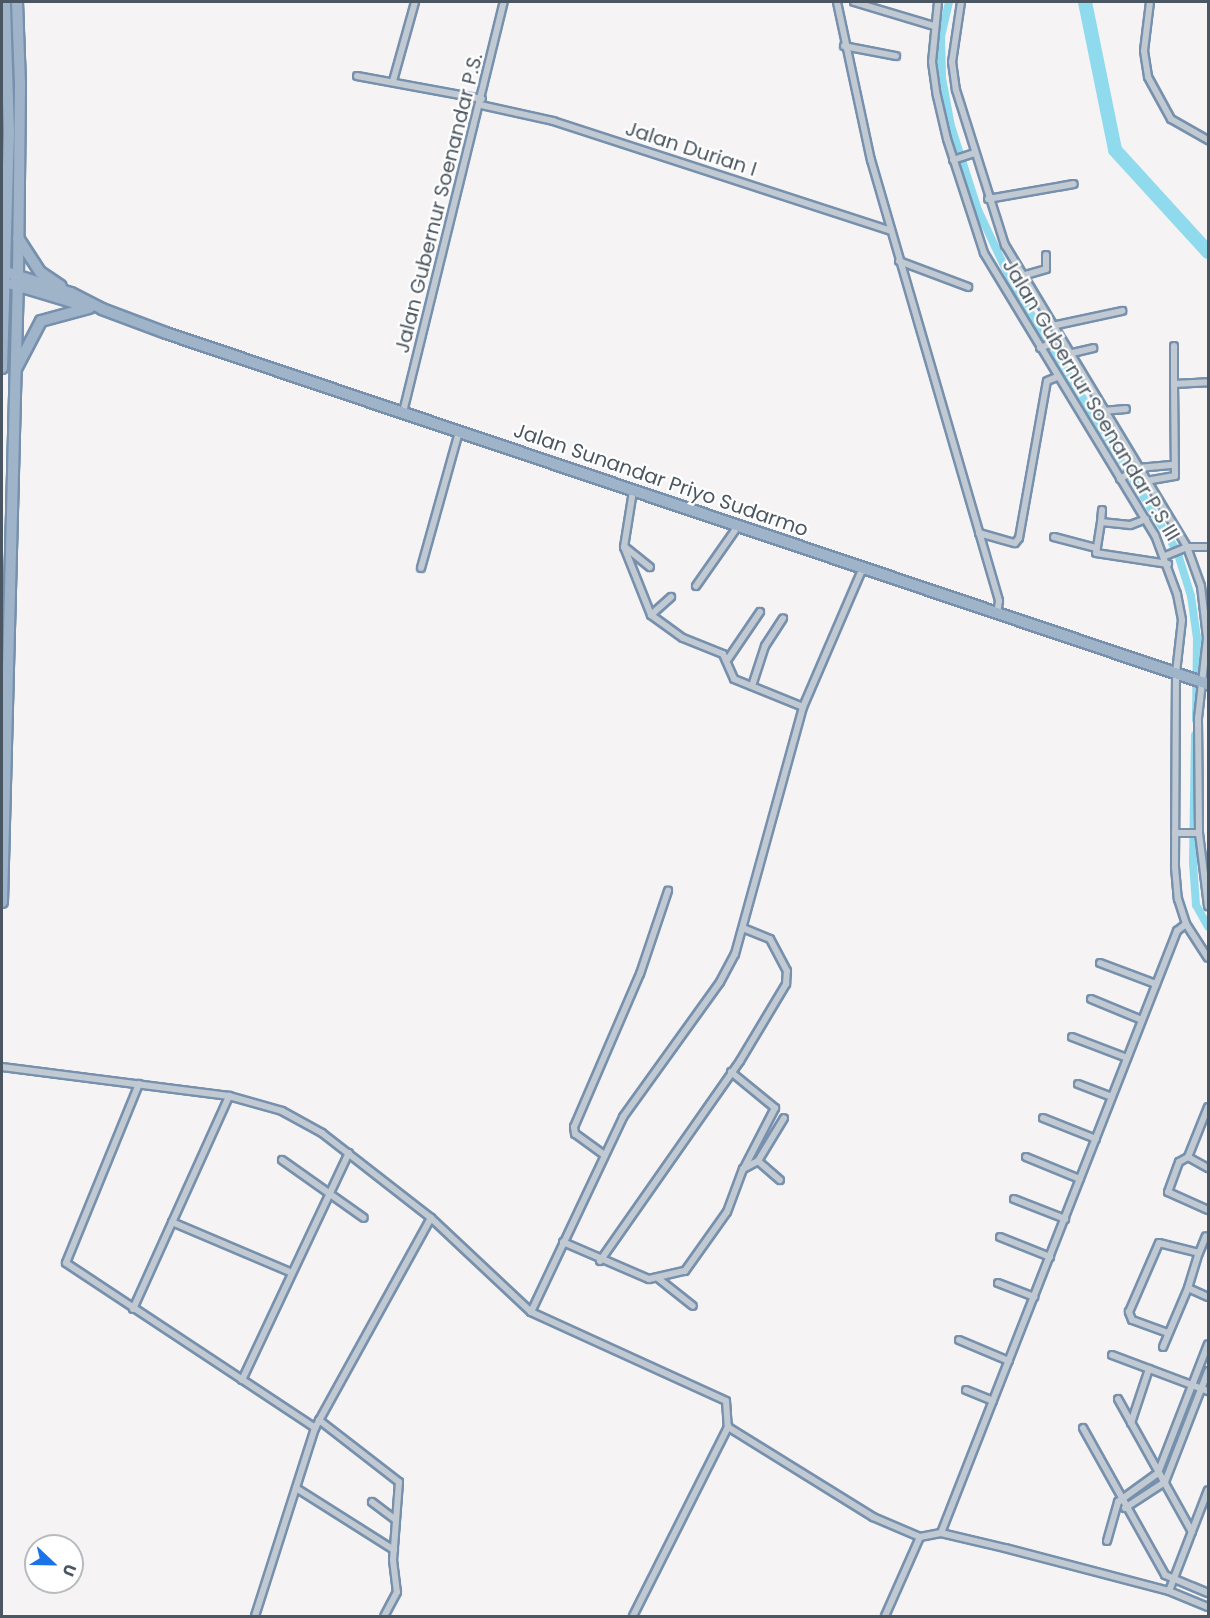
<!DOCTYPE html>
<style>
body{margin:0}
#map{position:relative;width:1210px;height:1618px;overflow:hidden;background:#f5f3f3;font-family:Poppins,sans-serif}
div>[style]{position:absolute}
.canal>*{height:8px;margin:-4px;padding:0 4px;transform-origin:4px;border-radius:4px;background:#90daee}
.river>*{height:14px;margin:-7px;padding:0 7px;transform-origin:7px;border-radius:7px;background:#90daee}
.roads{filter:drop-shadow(2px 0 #7690ad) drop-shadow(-2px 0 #7690ad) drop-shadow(0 2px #7690ad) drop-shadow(0 -2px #7690ad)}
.minor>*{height:6px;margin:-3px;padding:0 3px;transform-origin:3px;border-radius:3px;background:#c1cad2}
.trunk>*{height:10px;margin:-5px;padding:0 5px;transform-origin:5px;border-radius:5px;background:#9fb4c9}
span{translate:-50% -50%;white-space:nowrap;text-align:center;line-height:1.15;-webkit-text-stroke:4.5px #fff;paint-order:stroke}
.street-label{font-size:20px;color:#4a5661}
.frame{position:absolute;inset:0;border:3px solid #4a5661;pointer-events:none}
.north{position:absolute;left:24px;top:1534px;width:60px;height:60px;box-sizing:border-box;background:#fff;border:2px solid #b7bbc0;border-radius:50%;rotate:112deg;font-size:16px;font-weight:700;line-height:24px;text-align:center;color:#4a5661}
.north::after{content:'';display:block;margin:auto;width:21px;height:27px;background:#1a73e8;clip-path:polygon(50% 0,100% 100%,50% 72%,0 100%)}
</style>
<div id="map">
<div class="canal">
<i style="left:949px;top:2px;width:35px;rotate:103deg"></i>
<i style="left:941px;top:36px;width:42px;rotate:88.6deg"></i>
<i style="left:942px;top:78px;width:49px;rotate:79.4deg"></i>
<i style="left:951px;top:126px;width:88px;rotate:72.2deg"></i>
<i style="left:978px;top:210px;width:81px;rotate:65deg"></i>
<i style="left:1012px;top:283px;width:315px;rotate:58.4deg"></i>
<i style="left:1177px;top:551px;width:47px;rotate:72.7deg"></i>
<i style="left:1191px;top:596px;width:42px;rotate:81.9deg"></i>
<i style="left:1197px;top:638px;width:82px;rotate:90.7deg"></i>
<i style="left:1195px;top:735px;width:128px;rotate:90.9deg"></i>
<i style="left:1193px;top:863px;width:42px;rotate:85.9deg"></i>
<i style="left:1196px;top:905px;width:25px;rotate:61deg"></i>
</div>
<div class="river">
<i style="left:1085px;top:2px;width:151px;rotate:78.5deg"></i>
<i style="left:1115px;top:150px;width:138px;rotate:47.6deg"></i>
</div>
<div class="roads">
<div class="minor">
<i style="left:837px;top:2px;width:162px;rotate:77.9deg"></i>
<i style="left:871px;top:160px;width:459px;rotate:73.8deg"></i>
<i style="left:999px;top:601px;width:12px;rotate:99deg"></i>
<i style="left:854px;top:2px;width:84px;rotate:16.7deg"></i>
<i style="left:938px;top:2px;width:60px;rotate:95.7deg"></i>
<i style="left:932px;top:62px;width:34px;rotate:82deg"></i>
<i style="left:937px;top:96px;width:44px;rotate:76.9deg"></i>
<i style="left:947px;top:139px;width:120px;rotate:72deg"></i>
<i style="left:984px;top:253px;width:330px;rotate:58.8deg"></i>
<i style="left:1155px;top:535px;width:63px;rotate:69.6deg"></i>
<i style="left:1177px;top:594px;width:26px;rotate:79deg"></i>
<i style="left:1182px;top:620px;width:53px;rotate:96.5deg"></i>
<i style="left:1176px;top:673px;width:194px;rotate:90.3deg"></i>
<i style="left:1175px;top:867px;width:32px;rotate:85deg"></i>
<i style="left:1178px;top:899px;width:26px;rotate:72deg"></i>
<i style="left:1186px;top:924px;width:40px;rotate:57.1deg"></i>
<i style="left:961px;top:2px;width:61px;rotate:98.5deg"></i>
<i style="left:952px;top:62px;width:28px;rotate:82deg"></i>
<i style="left:956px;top:90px;width:163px;rotate:72.5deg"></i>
<i style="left:1005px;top:245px;width:353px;rotate:58.9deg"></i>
<i style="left:1187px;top:547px;width:41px;rotate:70.3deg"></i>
<i style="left:1201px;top:586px;width:52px;rotate:83.4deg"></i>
<i style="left:1207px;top:638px;width:81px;rotate:96.4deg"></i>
<i style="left:1198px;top:718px;width:115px;rotate:89.5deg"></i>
<i style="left:1199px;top:833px;width:74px;rotate:83deg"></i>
<i style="left:1150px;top:2px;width:49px;rotate:97deg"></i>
<i style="left:1144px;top:51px;width:26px;rotate:81deg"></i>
<i style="left:1148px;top:77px;width:48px;rotate:61.3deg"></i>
<i style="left:1171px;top:119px;width:43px;rotate:29.6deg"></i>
<i style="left:844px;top:46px;width:53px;rotate:10.9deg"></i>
<i style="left:357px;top:76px;width:127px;rotate:10.4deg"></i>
<i style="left:393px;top:81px;width:82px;rotate:-74.4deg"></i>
<i style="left:481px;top:105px;width:74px;rotate:12.5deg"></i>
<i style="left:553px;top:121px;width:353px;rotate:18deg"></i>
<i style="left:953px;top:160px;width:23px;rotate:-18deg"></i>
<i style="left:988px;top:199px;width:87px;rotate:-9.9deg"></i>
<i style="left:899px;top:261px;width:74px;rotate:20.6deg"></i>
<i style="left:1022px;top:276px;width:25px;rotate:-16deg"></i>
<i style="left:1046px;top:269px;width:14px;rotate:-90deg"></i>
<i style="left:1052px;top:326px;width:72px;rotate:-12.1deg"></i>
<i style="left:1040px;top:348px;width:22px;rotate:-22deg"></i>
<i style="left:1068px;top:354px;width:26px;rotate:-13deg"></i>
<i style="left:1174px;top:384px;width:38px;rotate:-90deg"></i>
<i style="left:1102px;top:411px;width:24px;rotate:-5deg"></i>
<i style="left:403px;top:412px;width:422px;rotate:-76.2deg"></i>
<i style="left:1120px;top:479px;width:21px;rotate:-31deg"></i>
<i style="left:1138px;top:468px;width:36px;rotate:-5deg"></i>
<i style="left:1146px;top:481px;width:29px;rotate:-10deg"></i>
<i style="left:1175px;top:476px;width:92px;rotate:-90.6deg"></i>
<i style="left:1174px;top:384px;width:34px;rotate:-3deg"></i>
<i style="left:633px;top:491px;width:57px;rotate:99.1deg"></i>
<i style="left:624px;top:547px;width:73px;rotate:68.3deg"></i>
<i style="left:651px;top:615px;width:39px;rotate:36deg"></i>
<i style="left:683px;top:638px;width:43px;rotate:21.8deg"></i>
<i style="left:723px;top:654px;width:27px;rotate:66deg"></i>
<i style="left:734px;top:679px;width:74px;rotate:22.1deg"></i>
<i style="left:1146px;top:519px;width:17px;rotate:159deg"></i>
<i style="left:1130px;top:525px;width:29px;rotate:-174deg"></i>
<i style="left:1101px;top:522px;width:31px;rotate:99deg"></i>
<i style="left:1096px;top:553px;width:73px;rotate:8.7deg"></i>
<i style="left:1101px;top:522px;width:12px;rotate:-85deg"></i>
<i style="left:979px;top:533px;width:37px;rotate:16deg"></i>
<i style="left:1015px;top:543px;width:6px;rotate:-51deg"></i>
<i style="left:1019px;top:538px;width:159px;rotate:-79.9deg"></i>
<i style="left:1047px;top:381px;width:11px;rotate:-22deg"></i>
<i style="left:1054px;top:537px;width:43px;rotate:14.7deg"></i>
<i style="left:625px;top:547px;width:32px;rotate:39deg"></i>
<i style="left:1165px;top:556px;width:24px;rotate:-22deg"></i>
<i style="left:1187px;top:547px;width:21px"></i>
<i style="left:421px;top:568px;width:141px;rotate:-74.4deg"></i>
<i style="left:696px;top:586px;width:73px;rotate:-55deg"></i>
<i style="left:651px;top:615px;width:27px;rotate:-42deg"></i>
<i style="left:728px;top:659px;width:57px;rotate:-55.8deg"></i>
<i style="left:752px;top:686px;width:42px;rotate:-72deg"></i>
<i style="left:765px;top:646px;width:33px;rotate:-57deg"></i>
<i style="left:1175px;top:833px;width:24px"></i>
<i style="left:1100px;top:963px;width:60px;rotate:20.6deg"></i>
<i style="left:1091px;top:999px;width:55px;rotate:22.4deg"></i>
<i style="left:1072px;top:1037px;width:59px;rotate:20.9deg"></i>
<i style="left:2px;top:1067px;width:229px;rotate:7.3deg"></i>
<i style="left:229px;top:1096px;width:55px;rotate:15.8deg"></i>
<i style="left:282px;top:1111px;width:46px;rotate:28.8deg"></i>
<i style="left:322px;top:1133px;width:138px;rotate:37.9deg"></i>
<i style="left:431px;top:1218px;width:137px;rotate:43.2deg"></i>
<i style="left:531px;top:1312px;width:214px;rotate:24.5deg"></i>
<i style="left:726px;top:1401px;width:26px;rotate:86deg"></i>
<i style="left:728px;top:1427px;width:171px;rotate:31.8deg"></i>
<i style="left:873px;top:1517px;width:51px;rotate:23.1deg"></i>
<i style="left:920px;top:1537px;width:21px;rotate:-11deg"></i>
<i style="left:941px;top:1533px;width:66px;rotate:13.2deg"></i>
<i style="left:1005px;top:1548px;width:170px;rotate:14.7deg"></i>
<i style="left:1169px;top:1591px;width:42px;rotate:22.3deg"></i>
<i style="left:731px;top:1072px;width:57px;rotate:39.3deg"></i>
<i style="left:775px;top:1108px;width:68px;rotate:117.3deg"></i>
<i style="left:139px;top:1084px;width:193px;rotate:112.2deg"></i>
<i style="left:66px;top:1263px;width:299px;rotate:33.5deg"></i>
<i style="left:1078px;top:1084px;width:36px;rotate:21deg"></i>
<i style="left:1208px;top:1107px;width:54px;rotate:111.8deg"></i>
<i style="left:1188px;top:1157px;width:10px;rotate:151deg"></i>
<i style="left:1179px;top:1162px;width:32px;rotate:110deg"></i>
<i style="left:1168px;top:1192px;width:44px;rotate:24.2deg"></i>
<i style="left:1043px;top:1118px;width:57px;rotate:21.6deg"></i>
<i style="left:603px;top:1154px;width:34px;rotate:-144deg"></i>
<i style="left:575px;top:1134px;width:7px;rotate:-98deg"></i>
<i style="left:574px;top:1127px;width:167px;rotate:-66.7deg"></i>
<i style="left:640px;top:974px;width:88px;rotate:-71.4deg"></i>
<i style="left:1026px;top:1157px;width:58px;rotate:22.2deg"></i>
<i style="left:1188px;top:1157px;width:23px;rotate:29deg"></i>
<i style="left:282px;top:1160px;width:100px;rotate:35.3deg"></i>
<i style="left:758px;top:1161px;width:29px;rotate:41deg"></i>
<i style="left:1014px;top:1199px;width:55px;rotate:21.4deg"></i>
<i style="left:172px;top:1222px;width:130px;rotate:23deg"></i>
<i style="left:1000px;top:1237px;width:54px;rotate:21.8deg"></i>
<i style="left:563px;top:1242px;width:94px;rotate:23.3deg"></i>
<i style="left:649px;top:1279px;width:37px;rotate:-13deg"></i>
<i style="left:685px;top:1271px;width:72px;rotate:-54.6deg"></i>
<i style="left:727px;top:1212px;width:46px;rotate:-69.6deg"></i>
<i style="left:743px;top:1169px;width:17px;rotate:-28deg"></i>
<i style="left:758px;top:1161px;width:50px;rotate:-58.8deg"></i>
<i style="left:600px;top:1261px;width:244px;rotate:-55deg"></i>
<i style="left:740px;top:1061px;width:90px;rotate:-59.1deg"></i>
<i style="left:786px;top:984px;width:13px;rotate:-86deg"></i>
<i style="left:787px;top:971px;width:36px;rotate:-118deg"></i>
<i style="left:770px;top:939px;width:29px;rotate:-158deg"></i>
<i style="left:659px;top:1279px;width:43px;rotate:38.5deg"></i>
<i style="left:998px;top:1283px;width:39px;rotate:21deg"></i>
<i style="left:1188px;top:1288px;width:37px;rotate:-73deg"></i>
<i style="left:133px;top:1309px;width:234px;rotate:-65.7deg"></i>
<i style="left:531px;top:1312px;width:216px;rotate:-64.7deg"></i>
<i style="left:623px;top:1117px;width:166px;rotate:-54.3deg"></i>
<i style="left:720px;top:982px;width:32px;rotate:-62deg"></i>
<i style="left:735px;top:954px;width:256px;rotate:-74.6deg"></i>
<i style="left:803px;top:707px;width:151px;rotate:-66.7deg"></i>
<i style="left:1168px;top:1333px;width:38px;rotate:-160deg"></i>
<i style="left:1132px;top:1320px;width:9px;rotate:-111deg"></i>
<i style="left:1129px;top:1312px;width:75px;rotate:-66.5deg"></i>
<i style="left:1159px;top:1243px;width:41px;rotate:14deg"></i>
<i style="left:1199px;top:1253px;width:18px;rotate:-68deg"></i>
<i style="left:959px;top:1340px;width:54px;rotate:22.8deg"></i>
<i style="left:1163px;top:1347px;width:64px;rotate:-67deg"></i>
<i style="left:1188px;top:1288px;width:22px;rotate:24deg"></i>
<i style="left:1112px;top:1355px;width:103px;rotate:20.6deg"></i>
<i style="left:242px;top:1380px;width:251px;rotate:-64.8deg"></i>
<i style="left:966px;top:1390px;width:29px;rotate:22deg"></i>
<i style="left:1118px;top:1399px;width:152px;rotate:60.9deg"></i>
<i style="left:319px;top:1420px;width:101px;rotate:37.8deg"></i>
<i style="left:399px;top:1482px;width:78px;rotate:94.4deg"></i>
<i style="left:393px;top:1560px;width:32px;rotate:83deg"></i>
<i style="left:397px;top:1592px;width:27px;rotate:118deg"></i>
<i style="left:1131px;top:1423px;width:57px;rotate:-71.6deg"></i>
<i style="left:1083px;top:1428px;width:168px;rotate:60.8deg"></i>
<i style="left:1165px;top:1575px;width:47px;rotate:22.7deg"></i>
<i style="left:296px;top:1488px;width:116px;rotate:32.3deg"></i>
<i style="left:372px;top:1502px;width:30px;rotate:37deg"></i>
<i style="left:1125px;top:1508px;width:48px;rotate:-33deg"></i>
<i style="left:1165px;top:1482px;width:119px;rotate:-68.8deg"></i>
<i style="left:941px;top:1533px;width:647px;rotate:-68.59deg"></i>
<i style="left:1177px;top:931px;width:11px;rotate:-38deg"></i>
<i style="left:1107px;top:1541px;width:41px;rotate:-74.2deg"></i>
<i style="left:1118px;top:1502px;width:49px;rotate:-35.9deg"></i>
<i style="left:1158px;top:1473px;width:138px;rotate:-68.8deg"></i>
<i style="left:1169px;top:1591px;width:108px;rotate:-68.9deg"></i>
<i style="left:255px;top:1616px;width:197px;rotate:-72.3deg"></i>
<i style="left:315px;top:1428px;width:240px;rotate:-61.1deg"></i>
<i style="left:633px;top:1616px;width:212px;rotate:-63.3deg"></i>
<i style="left:885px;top:1616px;width:86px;rotate:-66.1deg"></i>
</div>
<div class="trunk">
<i style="left:18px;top:238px;width:40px;rotate:57.1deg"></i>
<i style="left:40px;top:272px;width:25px;rotate:34deg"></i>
<i style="left:6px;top:272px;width:68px;rotate:17.9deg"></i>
<i style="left:71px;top:293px;width:35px;rotate:27deg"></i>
<i style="left:102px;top:309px;width:68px;rotate:20.6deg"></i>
<i style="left:166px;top:333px;width:1100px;rotate:18.62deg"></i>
<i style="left:12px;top:284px;width:80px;rotate:16.6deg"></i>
<i style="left:2px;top:368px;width:236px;rotate:-88.3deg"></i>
<i style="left:9px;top:132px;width:130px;rotate:-91.8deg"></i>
<i style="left:16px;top:369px;width:54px;rotate:-62.5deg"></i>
<i style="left:41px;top:321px;width:50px;rotate:-15.2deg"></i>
<i style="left:2px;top:902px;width:625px;rotate:-88.53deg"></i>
<i style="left:18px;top:277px;width:193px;rotate:-89.4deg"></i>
<i style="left:20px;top:84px;width:82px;rotate:-92.1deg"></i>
</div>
</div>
<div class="street-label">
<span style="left:691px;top:149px;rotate:18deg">Jalan Durian I</span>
<span style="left:439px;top:203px;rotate:-76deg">Jalan Gubernur Soenandar P.S.</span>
<span style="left:1091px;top:400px;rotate:59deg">Jalan Gubernur Soenandar P.S III</span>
<span style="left:661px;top:480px;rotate:19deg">Jalan Sunandar Priyo Sudarmo</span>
</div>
<div class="frame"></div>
<div class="north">U</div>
</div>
